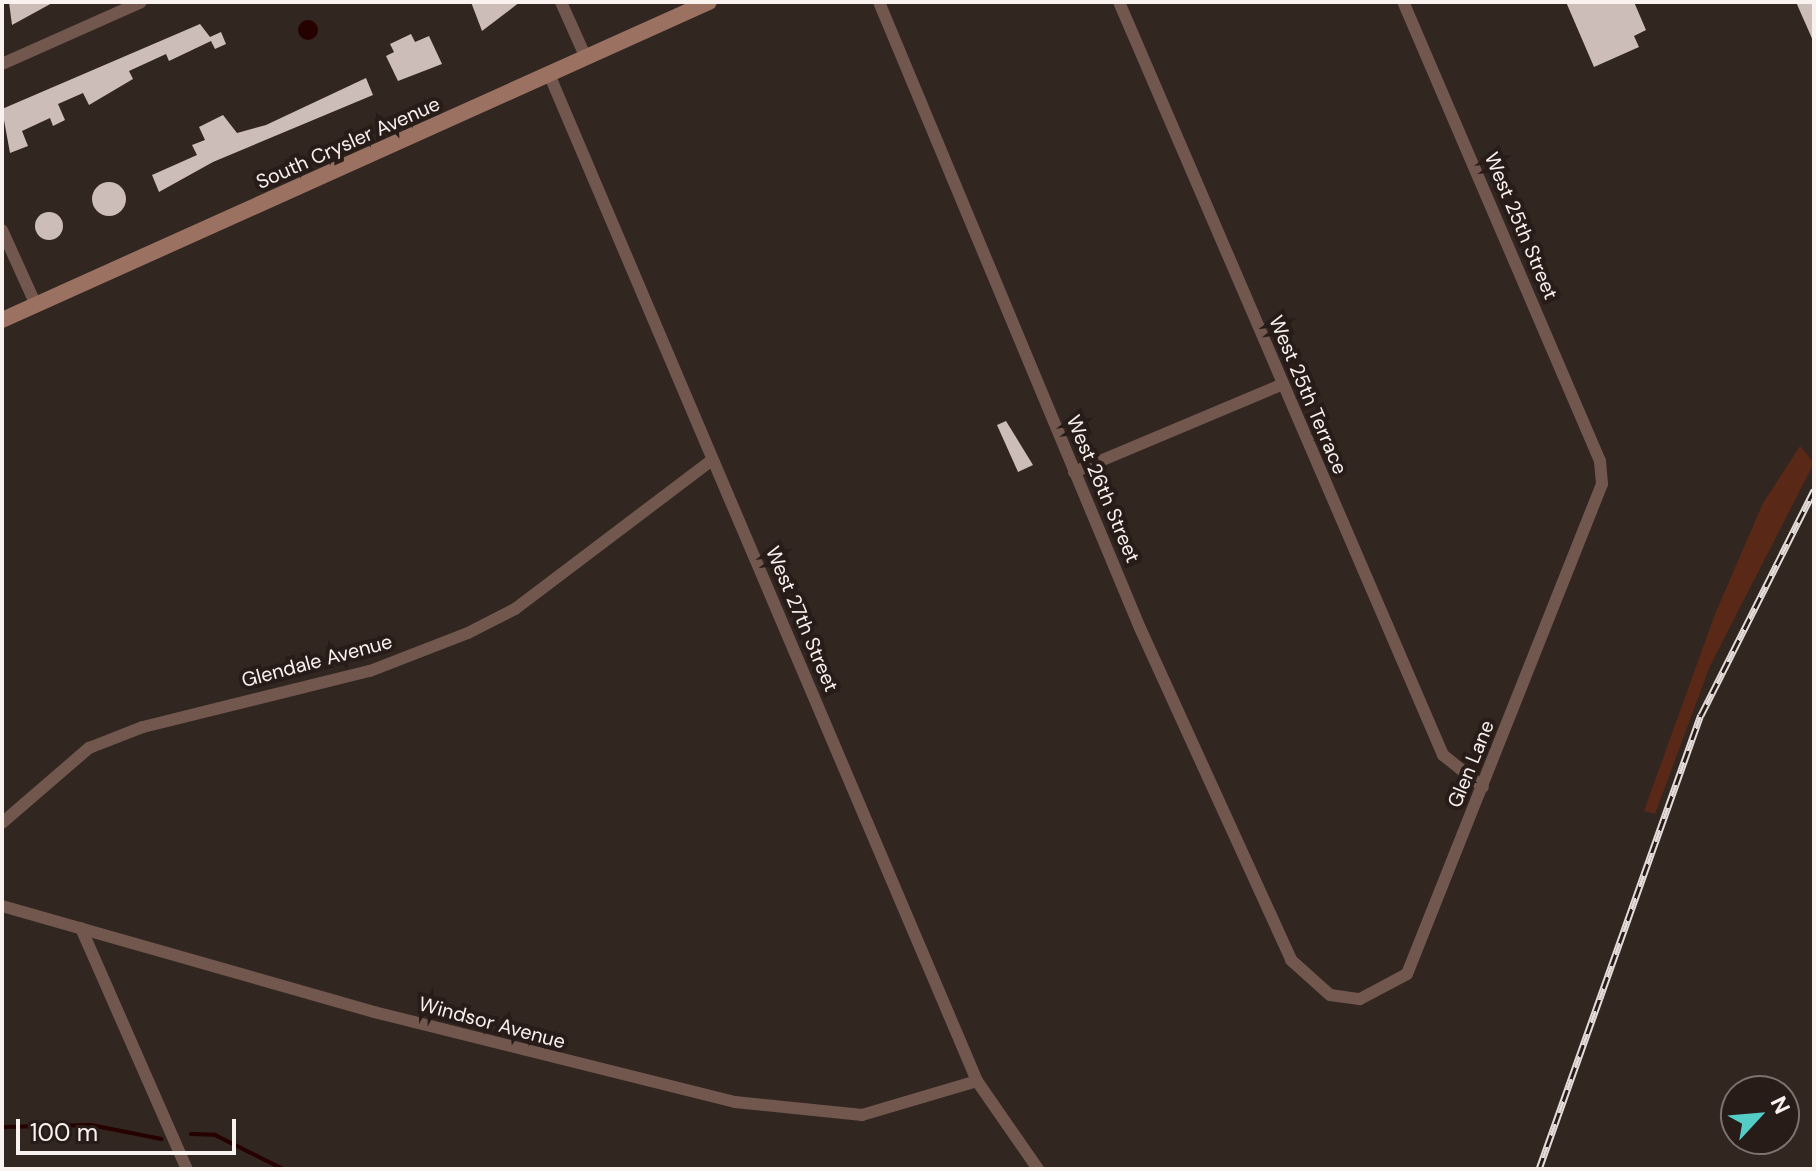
<!DOCTYPE html>
<style>
body{margin:0}
#map{position:relative;width:1816px;height:1171px;overflow:hidden;background:#322621;font-family:"DM Sans",sans-serif}
div>[style]{position:absolute}
.green>*{inset:0;background:#592816}
.water>*{inset:0;background:#250100}
.round{border-radius:50%}
.stream>*{height:4px;margin:-2px;padding:0 2px;transform-origin:2px;border-radius:2px;background:#250100}
.building>*{inset:0;background:#cdbdb8}
.street>*{height:12px;margin:-6px;padding:0 6px;transform-origin:6px;border-radius:6px;background:#72574e}
.secondary>*{height:16px;margin:-8px;padding:0 8px;transform-origin:8px;border-radius:8px;background:#9b7162}
.rail>*{height:7px;margin-top:-3.5px;transform-origin:0;background:repeating-linear-gradient(90deg,#281c18 0 12px,#e4dcd9 0 24px);box-sizing:border-box;border-block:2px solid #e4dcd9}
span{translate:-50% -50%;white-space:nowrap;text-align:center;line-height:1.15;-webkit-text-stroke:8px #281c18;paint-order:stroke}
.street-label{font-size:20px;color:#faf2ef}
.frame{position:absolute;inset:0;border:4px solid #faf2ef;pointer-events:none}
.north{position:absolute;left:1720px;top:1075px;width:80px;height:80px;box-sizing:border-box;background:#281c18;border:2px solid #7c726e;border-radius:50%;rotate:64deg;font-size:22px;font-weight:700;line-height:32px;text-align:center;color:#faf2ef}
.north::after{content:'';display:block;margin:auto;width:28px;height:36px;background:#54cdc6;clip-path:polygon(50% 0,100% 100%,50% 72%,0 100%)}
.scale{position:absolute;left:16px;top:1119px;width:220px;height:36px;box-sizing:border-box;border:4px solid #faf2ef;border-top:0;padding-left:10px;font-size:24px;line-height:28px;white-space:nowrap;color:#faf2ef;-webkit-text-stroke:6px #281c18;paint-order:stroke}
</style>
<div id="map">
<div class="green">
<i style="clip-path:polygon(1800px 446px,1814px 463px,1710px 666px,1655px 814px,1644px 811px,1715px 614px,1763px 503px)"></i>
</div>
<div class="water">
<i class="round" style="left:298px;top:20px;width:20px;height:20px"></i>
</div>
<div class="stream">
<i style="left:2px;top:1127px;width:89px;rotate:-1.3deg"></i>
<i style="left:91px;top:1125px;width:72px;rotate:11.2deg"></i>
<i style="left:191px;top:1134px;width:24px;rotate:2deg"></i>
<i style="left:215px;top:1135px;width:76px;rotate:26.6deg"></i>
</div>
<div class="building">
<i style="clip-path:polygon(9px 2px,54px 2px,12px 25px)"></i>
<i style="clip-path:polygon(471px 2px,520px 2px,482px 31px)"></i>
<i style="clip-path:polygon(1566px 2px,1634px 2px,1646px 30px,1634px 36px,1639px 47px,1594px 67px)"></i>
<i style="clip-path:polygon(1796px 2px,1814px 2px,1814px 43px)"></i>
<i style="clip-path:polygon(200px 24px,210px 37px,221px 32px,226px 44px,215px 49px,211px 41px,169px 61px,166px 54px,129px 71px,133px 79px,89px 105px,83px 93px,58px 104px,65px 120px,53px 126px,50px 118px,22px 131px,28px 146px,10px 153px,2px 109px)"></i>
<i style="clip-path:polygon(411px 34px,415px 42px,429px 36px,442px 64px,398px 81px,386px 56px,394px 52px,390px 44px)"></i>
<i style="clip-path:polygon(366px 78px,373px 95px,213px 162px,159px 192px,152px 175px,197px 155px,192px 145px,205px 140px,199px 127px,223px 115px,237px 133px,266px 125px)"></i>
<i class="round" style="left:92px;top:182px;width:34px;height:34px"></i>
<i class="round" style="left:35px;top:212px;width:28px;height:28px"></i>
<i style="clip-path:polygon(1006px 421px,1033px 465px,1018px 472px,997px 425px)"></i>
</div>
<div class="street">
<i style="left:561px;top:2px;width:61px;rotate:65.9deg"></i>
<i style="left:879px;top:2px;width:678px;rotate:67.37deg"></i>
<i style="left:1140px;top:628px;width:365px;rotate:65.5deg"></i>
<i style="left:1291px;top:960px;width:52px;rotate:41.9deg"></i>
<i style="left:1330px;top:995px;width:30px;rotate:8deg"></i>
<i style="left:1360px;top:999px;width:53px;rotate:-28deg"></i>
<i style="left:1407px;top:974px;width:527px;rotate:-68.3deg"></i>
<i style="left:1602px;top:484px;width:23px;rotate:-95deg"></i>
<i style="left:1600px;top:461px;width:499px;rotate:-113.2deg"></i>
<i style="left:1119px;top:2px;width:820px;rotate:66.72deg"></i>
<i style="left:1443px;top:755px;width:51px;rotate:38.7deg"></i>
<i style="left:2px;top:64px;width:152px;rotate:-24deg"></i>
<i style="left:549px;top:74px;width:1094px;rotate:66.97deg"></i>
<i style="left:977px;top:1081px;width:107px;rotate:55.3deg"></i>
<i style="left:2px;top:230px;width:82px;rotate:65.6deg"></i>
<i style="left:1074px;top:472px;width:225px;rotate:-22.8deg"></i>
<i style="left:2px;top:823px;width:115px;rotate:-40.8deg"></i>
<i style="left:89px;top:748px;width:58px;rotate:-21.3deg"></i>
<i style="left:143px;top:727px;width:234px;rotate:-13.9deg"></i>
<i style="left:370px;top:671px;width:105px;rotate:-21.2deg"></i>
<i style="left:468px;top:633px;width:53px;rotate:-27.1deg"></i>
<i style="left:515px;top:609px;width:247px;rotate:-37.1deg"></i>
<i style="left:2px;top:906px;width:387px;rotate:15.9deg"></i>
<i style="left:374px;top:1012px;width:372px;rotate:14deg"></i>
<i style="left:735px;top:1102px;width:128px;rotate:5.8deg"></i>
<i style="left:862px;top:1115px;width:120px;rotate:-16.5deg"></i>
<i style="left:81px;top:928px;width:263px;rotate:66.3deg"></i>
</div>
<div class="secondary">
<i style="left:2px;top:320px;width:775px;rotate:-24.22deg"></i>
</div>
<div class="rail">
<i style="left:1539px;top:1169px;width:482px;rotate:-70.4deg"></i>
<i style="left:1701px;top:715px;width:252px;rotate:-63.3deg"></i>
</div>
<div class="street-label">
<span style="left:348px;top:143px;rotate:-24deg">South Crysler Avenue</span>
<span style="left:1521px;top:226px;rotate:67deg">West 25th Street</span>
<span style="left:1308px;top:395px;rotate:67deg">West 25th Terrace</span>
<span style="left:1103px;top:489px;rotate:67deg">West 26th Street</span>
<span style="left:802px;top:619px;rotate:67deg">West 27th Street</span>
<span style="left:317px;top:661px;rotate:-15deg">Glendale Avenue</span>
<span style="left:1471px;top:764px;rotate:-68deg">Glen Lane</span>
<span style="left:492px;top:1023px;rotate:15deg">Windsor Avenue</span>
</div>
<div class="frame"></div>
<div class="north">N</div>
<div class="scale">100 m</div>
</div>
